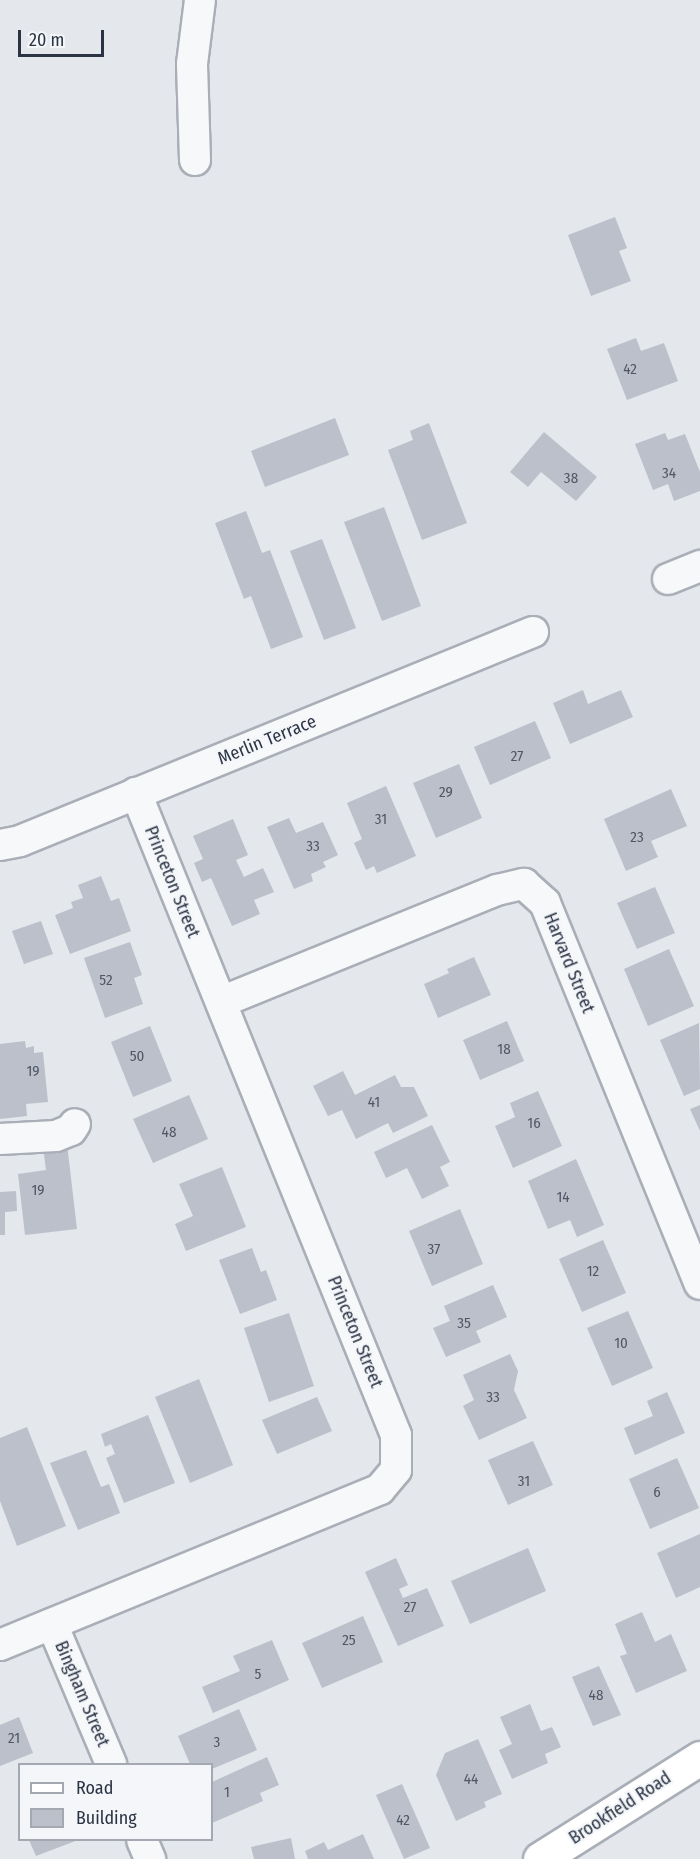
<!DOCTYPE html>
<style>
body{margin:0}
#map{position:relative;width:700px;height:1859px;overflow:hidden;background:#e4e7ec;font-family:"Fira Sans Condensed",sans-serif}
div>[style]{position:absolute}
.building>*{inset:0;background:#bbc0ca}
.roads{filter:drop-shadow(2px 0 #a9aeb7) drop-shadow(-2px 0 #a9aeb7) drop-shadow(0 2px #a9aeb7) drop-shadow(0 -2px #a9aeb7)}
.minor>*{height:30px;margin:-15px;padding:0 15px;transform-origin:15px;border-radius:15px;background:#f7f8fa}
.major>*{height:33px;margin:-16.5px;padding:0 16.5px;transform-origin:16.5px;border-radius:16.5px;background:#fff}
span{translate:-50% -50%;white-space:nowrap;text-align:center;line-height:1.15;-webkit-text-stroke:4.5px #f4f6f9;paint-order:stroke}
.number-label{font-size:15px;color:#4f5766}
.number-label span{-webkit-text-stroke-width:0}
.street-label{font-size:18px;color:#2b3445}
.legend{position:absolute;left:18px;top:1763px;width:195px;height:78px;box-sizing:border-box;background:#f4f6f9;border:2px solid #a4a8b1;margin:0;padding:8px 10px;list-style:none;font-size:18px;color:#2b3445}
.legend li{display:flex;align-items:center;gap:12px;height:30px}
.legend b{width:30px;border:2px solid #a4a8b1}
.scale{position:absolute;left:18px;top:30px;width:86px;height:27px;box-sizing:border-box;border:3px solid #2b3445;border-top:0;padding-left:8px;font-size:18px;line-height:21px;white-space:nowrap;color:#2b3445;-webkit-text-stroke:4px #f4f6f9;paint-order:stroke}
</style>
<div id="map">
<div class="building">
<i style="clip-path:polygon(615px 217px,627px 248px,619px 251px,631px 281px,591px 296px,568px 235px)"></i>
<i style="clip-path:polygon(636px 338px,641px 351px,664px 343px,678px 381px,627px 400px,607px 349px)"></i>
<i style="clip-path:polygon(335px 418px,349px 455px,265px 487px,251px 451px)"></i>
<i style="clip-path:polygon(429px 423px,467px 523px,422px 540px,388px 450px,413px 440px,410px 431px)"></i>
<i style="clip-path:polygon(544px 432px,597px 477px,576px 501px,541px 472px,528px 487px,510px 472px)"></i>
<i style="clip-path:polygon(665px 433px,668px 440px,685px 434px,700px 472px,700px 491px,674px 501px,668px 484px,653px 490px,635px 444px)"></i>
<i style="clip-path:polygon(384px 507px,421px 606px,382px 621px,344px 522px)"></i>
<i style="clip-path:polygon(246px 511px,262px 553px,270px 550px,303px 637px,271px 649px,251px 596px,244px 599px,215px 523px)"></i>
<i style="clip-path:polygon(322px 539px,356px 628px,324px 640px,290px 551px)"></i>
<i style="clip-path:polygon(583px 690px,588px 704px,621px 690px,633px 717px,570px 744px,553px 703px)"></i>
<i style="clip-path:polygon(535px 721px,551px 758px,490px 785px,474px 747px)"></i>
<i style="clip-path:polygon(459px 764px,482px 818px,436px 838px,413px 783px)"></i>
<i style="clip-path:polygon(386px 786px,416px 856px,377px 873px,374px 866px,366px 870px,354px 843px,362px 839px,347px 803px)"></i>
<i style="clip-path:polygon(671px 789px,687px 826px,651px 841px,658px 857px,626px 871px,604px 819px)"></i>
<i style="clip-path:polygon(289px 818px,296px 833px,323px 822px,338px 855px,323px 862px,326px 867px,311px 874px,313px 881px,294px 889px,267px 827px)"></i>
<i style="clip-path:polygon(233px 819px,248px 855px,236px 860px,244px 877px,263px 868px,274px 892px,254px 900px,260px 914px,232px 926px,211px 878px,202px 882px,194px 863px,203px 859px,193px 836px)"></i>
<i style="clip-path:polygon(101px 876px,111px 901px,119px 898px,131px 931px,70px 954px,55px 915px,73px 908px,71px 902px,83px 898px,78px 885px)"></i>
<i style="clip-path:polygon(655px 887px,675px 933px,637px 949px,617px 903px)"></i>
<i style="clip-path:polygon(41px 921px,53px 954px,24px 964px,12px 931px)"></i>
<i style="clip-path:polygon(130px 942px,142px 975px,134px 978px,143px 1004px,105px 1018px,84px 958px)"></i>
<i style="clip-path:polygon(669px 949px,694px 1006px,648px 1026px,624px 969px)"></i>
<i style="clip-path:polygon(474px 957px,491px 995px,438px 1018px,424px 984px,449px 973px,447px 969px)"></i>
<i style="clip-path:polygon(507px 1021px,524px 1061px,480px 1080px,463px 1040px)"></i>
<i style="clip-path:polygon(699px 1023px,700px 1089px,684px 1096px,660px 1040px)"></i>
<i style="clip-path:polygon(150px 1026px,172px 1081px,133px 1097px,111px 1042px)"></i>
<i style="clip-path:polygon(25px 1041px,26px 1048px,34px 1046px,34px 1053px,43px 1052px,48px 1102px,26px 1104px,27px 1116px,0 1119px,0 1044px)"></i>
<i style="clip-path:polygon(343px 1071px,355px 1095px,395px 1075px,401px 1087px,414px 1087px,428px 1116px,393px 1133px,388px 1123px,356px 1139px,342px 1110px,328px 1116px,313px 1086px)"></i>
<i style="clip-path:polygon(538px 1091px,562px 1146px,513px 1168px,495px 1126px,515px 1117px,510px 1103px)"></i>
<i style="clip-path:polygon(189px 1095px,208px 1139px,153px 1163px,133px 1119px)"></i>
<i style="clip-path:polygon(700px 1105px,700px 1131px,690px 1109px)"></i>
<i style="clip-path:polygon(432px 1125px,450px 1162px,440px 1167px,449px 1186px,422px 1199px,407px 1168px,386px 1178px,374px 1152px)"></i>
<i style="clip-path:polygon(67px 1144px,77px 1229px,25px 1235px,18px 1174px,46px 1170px,43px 1147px)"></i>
<i style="clip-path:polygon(576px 1159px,604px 1225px,577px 1237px,570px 1220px,548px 1229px,528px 1181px)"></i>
<i style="clip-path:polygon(222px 1167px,246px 1227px,186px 1251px,175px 1224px,193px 1216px,179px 1184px)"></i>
<i style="clip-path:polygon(16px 1191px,17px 1211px,5px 1212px,5px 1235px,0 1235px,0 1192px)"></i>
<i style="clip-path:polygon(460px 1209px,483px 1264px,432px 1286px,409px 1231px)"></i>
<i style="clip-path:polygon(603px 1240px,626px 1293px,582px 1312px,559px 1259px)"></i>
<i style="clip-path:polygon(252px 1248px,261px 1272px,266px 1270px,277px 1300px,240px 1314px,219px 1260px)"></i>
<i style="clip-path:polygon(493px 1285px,507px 1317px,476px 1331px,481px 1342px,446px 1357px,433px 1328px,450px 1321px,444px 1306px)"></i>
<i style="clip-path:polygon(628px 1311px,653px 1368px,612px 1386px,587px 1328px)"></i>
<i style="clip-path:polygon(289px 1313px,314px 1386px,269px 1402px,244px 1328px)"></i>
<i style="clip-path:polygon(510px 1354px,518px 1371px,514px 1390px,527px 1418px,479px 1440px,463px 1406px,474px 1400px,463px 1375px)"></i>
<i style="clip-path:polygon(199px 1379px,233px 1465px,190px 1483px,155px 1397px)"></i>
<i style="clip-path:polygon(667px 1392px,685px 1433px,635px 1455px,624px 1428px,653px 1416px,647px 1401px)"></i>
<i style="clip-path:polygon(317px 1397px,332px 1431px,277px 1454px,262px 1420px)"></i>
<i style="clip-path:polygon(148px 1415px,175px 1483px,124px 1503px,106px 1458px,115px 1454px,111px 1444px,105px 1447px,101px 1434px)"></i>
<i style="clip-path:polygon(27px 1427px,66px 1526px,17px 1546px,0 1501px,0 1438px)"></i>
<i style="clip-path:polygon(533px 1441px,553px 1485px,508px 1505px,488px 1460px)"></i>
<i style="clip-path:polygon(86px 1450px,101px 1487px,109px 1484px,120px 1513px,78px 1530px,50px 1463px)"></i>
<i style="clip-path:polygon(677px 1458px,699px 1508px,650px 1529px,629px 1479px)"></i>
<i style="clip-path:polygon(700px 1534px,700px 1587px,676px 1598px,657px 1553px)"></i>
<i style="clip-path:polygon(528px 1548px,546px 1591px,470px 1624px,451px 1581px)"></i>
<i style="clip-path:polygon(396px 1558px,408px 1585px,399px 1589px,403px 1598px,427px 1588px,444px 1626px,398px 1646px,365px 1572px)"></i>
<i style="clip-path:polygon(642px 1612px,655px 1642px,671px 1634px,687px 1671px,636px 1693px,620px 1656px,627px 1654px,615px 1624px)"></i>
<i style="clip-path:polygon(363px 1616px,383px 1662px,322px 1688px,302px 1643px)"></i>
<i style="clip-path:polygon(272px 1640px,289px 1680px,213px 1713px,202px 1687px,240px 1671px,233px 1656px)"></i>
<i style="clip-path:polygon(599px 1666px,621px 1715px,593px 1726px,572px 1677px)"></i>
<i style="clip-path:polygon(530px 1704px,541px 1731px,552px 1727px,561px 1747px,545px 1754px,548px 1763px,512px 1779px,499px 1750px,512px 1744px,500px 1717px)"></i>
<i style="clip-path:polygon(239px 1709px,257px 1750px,212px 1769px,212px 1764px,190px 1764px,178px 1736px)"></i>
<i style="clip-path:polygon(19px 1717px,33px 1753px,0 1766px,0 1725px)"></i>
<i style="clip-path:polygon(478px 1739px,502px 1794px,484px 1802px,486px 1807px,456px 1821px,436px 1775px,445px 1753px)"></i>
<i style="clip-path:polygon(267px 1757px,279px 1785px,260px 1793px,263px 1801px,212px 1823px,212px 1782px)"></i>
<i style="clip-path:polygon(402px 1784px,430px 1848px,404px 1859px,376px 1795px)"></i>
<i style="clip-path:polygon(363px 1834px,374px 1859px,308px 1859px,305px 1851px,324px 1842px,328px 1850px)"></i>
<i style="clip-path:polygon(291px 1838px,295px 1859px,254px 1859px,251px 1847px)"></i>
<i style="clip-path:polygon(29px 1840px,78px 1840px,36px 1856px)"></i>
</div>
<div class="roads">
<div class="minor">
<i style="left:195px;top:160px;width:96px;rotate:-91.8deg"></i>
<i style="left:192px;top:64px;width:64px;rotate:-82.9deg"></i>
<i style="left:668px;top:579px;width:35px;rotate:-22deg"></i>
<i style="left:0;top:845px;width:20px;rotate:-11deg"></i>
<i style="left:20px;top:841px;width:554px;rotate:-22.17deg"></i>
<i style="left:221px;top:1002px;width:298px;rotate:-22.1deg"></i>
<i style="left:497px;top:890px;width:28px;rotate:-13deg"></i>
<i style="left:524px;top:884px;width:28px;rotate:42deg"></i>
<i style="left:545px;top:903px;width:411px;rotate:67.9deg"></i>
<i style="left:0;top:1139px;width:56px;rotate:-3.1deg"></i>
<i style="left:56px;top:1136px;width:16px;rotate:-22deg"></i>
<i style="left:71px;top:1130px;width:7px;rotate:-56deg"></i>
<i style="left:52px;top:1624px;width:152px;rotate:67.1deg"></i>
<i style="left:0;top:1645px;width:411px;rotate:-22.3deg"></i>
<i style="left:380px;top:1489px;width:25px;rotate:-50deg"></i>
<i style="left:396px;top:1470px;width:35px;rotate:-90deg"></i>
<i style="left:396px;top:1435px;width:693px;rotate:-112.05deg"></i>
<i style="left:142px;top:1840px;width:21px;rotate:67deg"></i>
</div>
<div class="major">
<i style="left:540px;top:1859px;width:189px;rotate:-32.3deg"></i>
</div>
</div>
<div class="number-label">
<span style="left:630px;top:370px">42</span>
<span style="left:669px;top:474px">34</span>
<span style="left:571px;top:479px">38</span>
<span style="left:517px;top:757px">27</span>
<span style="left:446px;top:793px">29</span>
<span style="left:381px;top:820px">31</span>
<span style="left:637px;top:838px">23</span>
<span style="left:313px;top:847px">33</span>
<span style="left:106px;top:981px">52</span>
<span style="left:504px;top:1050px">18</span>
<span style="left:137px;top:1057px">50</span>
<span style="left:33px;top:1072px">19</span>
<span style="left:374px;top:1103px">41</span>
<span style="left:534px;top:1124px">16</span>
<span style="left:169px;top:1133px">48</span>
<span style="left:38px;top:1191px">19</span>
<span style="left:563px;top:1198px">14</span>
<span style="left:434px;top:1250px">37</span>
<span style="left:593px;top:1272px">12</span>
<span style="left:464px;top:1324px">35</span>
<span style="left:621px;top:1344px">10</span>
<span style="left:493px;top:1398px">33</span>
<span style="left:524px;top:1482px">31</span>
<span style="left:657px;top:1493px">6</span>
<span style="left:410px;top:1608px">27</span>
<span style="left:349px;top:1641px">25</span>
<span style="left:258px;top:1675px">5</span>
<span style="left:596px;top:1696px">48</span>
<span style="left:14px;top:1739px">21</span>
<span style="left:217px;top:1743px">3</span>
<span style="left:471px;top:1780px">44</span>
<span style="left:227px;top:1793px">1</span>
<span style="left:403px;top:1821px">42</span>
</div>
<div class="street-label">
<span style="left:267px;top:740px;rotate:-22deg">Merlin Terrace</span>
<span style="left:172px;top:882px;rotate:68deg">Princeton Street</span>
<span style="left:569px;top:963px;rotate:68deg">Harvard Street</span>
<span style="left:355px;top:1332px;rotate:68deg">Princeton Street</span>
<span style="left:82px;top:1694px;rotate:67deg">Bingham Street</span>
<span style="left:620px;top:1808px;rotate:-33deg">Brookfield Road</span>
</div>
<ul class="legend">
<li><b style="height:8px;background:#fff"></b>Road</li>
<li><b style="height:16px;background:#bbc0ca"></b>Building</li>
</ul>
<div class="scale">20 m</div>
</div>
